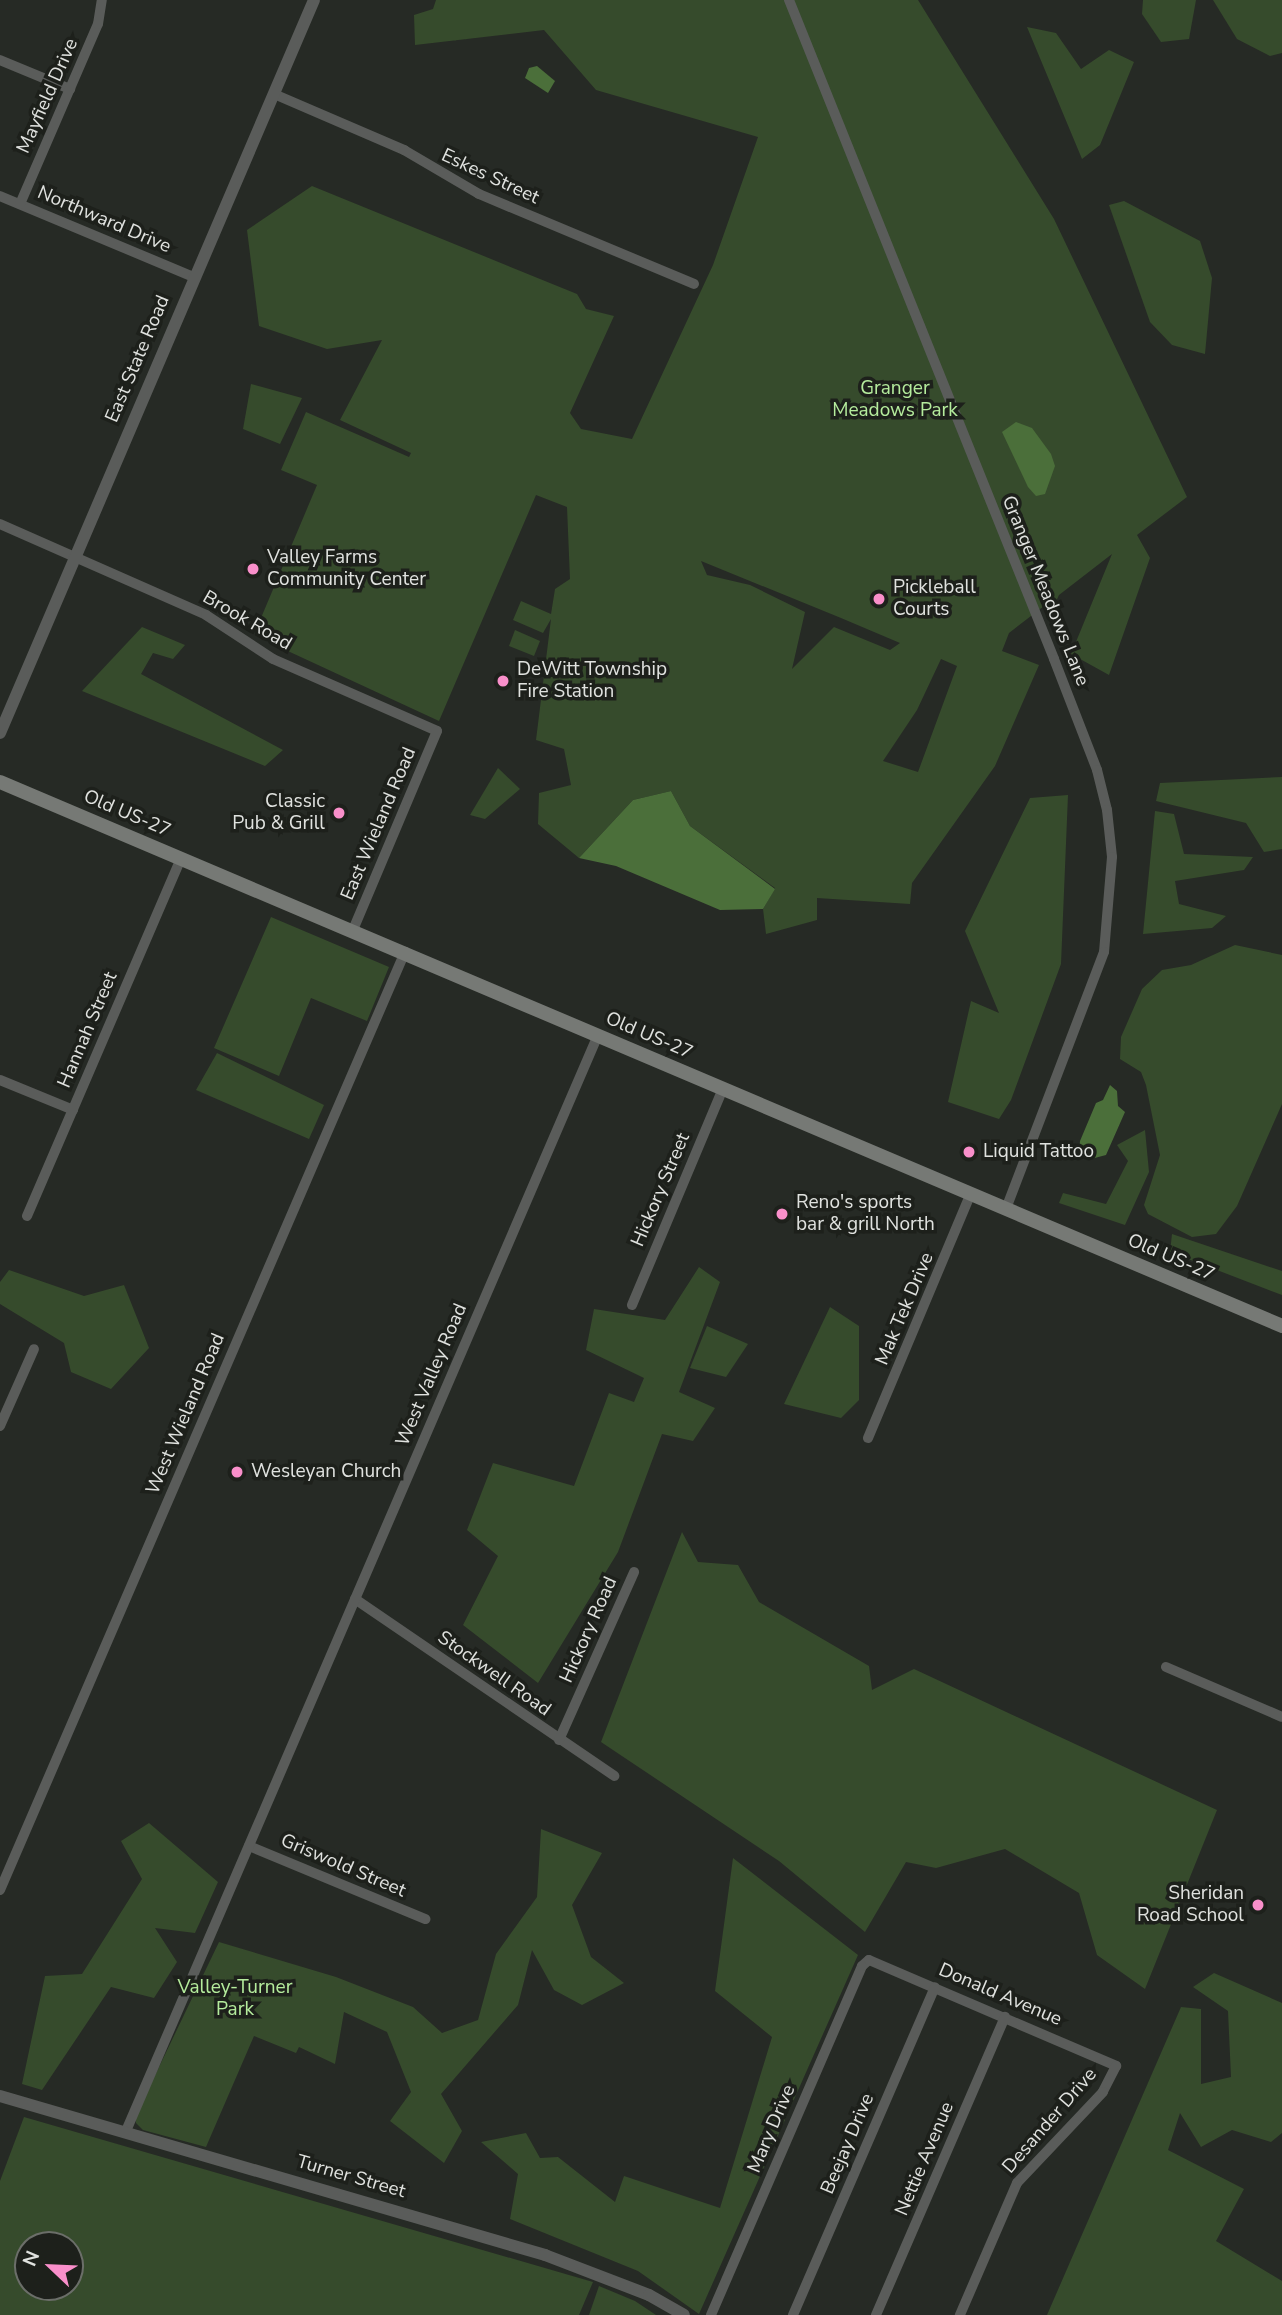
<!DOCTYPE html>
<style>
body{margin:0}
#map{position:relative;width:1282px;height:2315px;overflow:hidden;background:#262a25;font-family:"Nunito Sans",sans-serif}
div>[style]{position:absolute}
.green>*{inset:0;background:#364b2c}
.water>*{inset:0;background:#4b6f3a}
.minor>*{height:10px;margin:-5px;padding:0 5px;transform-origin:5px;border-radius:5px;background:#5a5c5a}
.tertiary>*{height:12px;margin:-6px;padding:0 6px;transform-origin:6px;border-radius:6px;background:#5a5c5a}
.secondary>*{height:14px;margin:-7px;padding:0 7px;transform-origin:7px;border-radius:7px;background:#767975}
.dots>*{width:19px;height:19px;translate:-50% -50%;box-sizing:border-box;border:4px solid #1d201b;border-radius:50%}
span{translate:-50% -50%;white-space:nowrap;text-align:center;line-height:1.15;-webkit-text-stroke:7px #1d201b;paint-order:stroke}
.street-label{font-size:19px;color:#e0e2df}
.park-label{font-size:19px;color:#b5ec9d}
.poi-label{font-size:19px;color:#e0e2df}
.left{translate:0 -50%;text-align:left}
.right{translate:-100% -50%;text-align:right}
.north{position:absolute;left:14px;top:2231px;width:70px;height:70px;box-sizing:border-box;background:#1d201b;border:2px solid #6b6e69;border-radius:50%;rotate:293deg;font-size:19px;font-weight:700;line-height:28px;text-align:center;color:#e0e2df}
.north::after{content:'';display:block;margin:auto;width:24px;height:32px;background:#f98fca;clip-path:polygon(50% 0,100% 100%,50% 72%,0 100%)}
</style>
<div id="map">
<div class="green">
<i style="clip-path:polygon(evenodd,436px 0,918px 0,1054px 219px,1187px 497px,1137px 535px,1150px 558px,1109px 675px,1071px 654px,1112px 554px,1059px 595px,1049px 617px,1044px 606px,1009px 633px,1002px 651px,1039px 665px,995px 766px,912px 883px,910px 904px,817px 898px,817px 920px,766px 934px,763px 909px,775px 888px,690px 826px,671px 791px,633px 800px,579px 858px,538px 824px,539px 793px,571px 785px,564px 749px,536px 740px,551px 619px,543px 633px,513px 620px,521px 601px,551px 614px,555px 589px,570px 579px,567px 507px,536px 495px,439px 721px,277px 646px,258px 625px,317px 485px,281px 470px,306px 412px,409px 457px,411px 453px,340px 420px,382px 340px,327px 349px,259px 326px,247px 230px,312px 186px,577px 294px,586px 309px,614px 316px,570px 413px,581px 429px,632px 439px,713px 265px,758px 137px,596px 90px,544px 30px,415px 45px,414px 15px,433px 9px,436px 0,701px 561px,841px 618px,900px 643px,890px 650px,834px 627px,792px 669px,805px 612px,750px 585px,707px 575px,701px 561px,436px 0,941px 659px,957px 666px,918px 772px,883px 761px,917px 710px,941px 659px)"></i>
<i style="clip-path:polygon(1143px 0,1196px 0,1189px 39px,1161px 42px,1142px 14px)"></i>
<i style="clip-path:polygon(1213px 0,1282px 0,1282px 53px,1270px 56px,1237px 39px)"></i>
<i style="clip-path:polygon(1027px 27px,1056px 33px,1081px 69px,1109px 50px,1134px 62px,1100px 145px,1082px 159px)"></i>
<i style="clip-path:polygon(1124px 201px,1200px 241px,1212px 278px,1205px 354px,1172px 345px,1150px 322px,1109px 205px)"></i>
<i style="clip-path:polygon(251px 384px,302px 398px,280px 444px,243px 429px)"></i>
<i style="clip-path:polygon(142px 627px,185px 645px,173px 659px,153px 653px,141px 674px,283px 750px,265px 766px,82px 691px)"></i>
<i style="clip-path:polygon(515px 630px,540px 641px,534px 656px,509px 646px)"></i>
<i style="clip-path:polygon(498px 768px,520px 789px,485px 819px,470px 815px)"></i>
<i style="clip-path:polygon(1282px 777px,1282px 849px,1264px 852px,1246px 823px,1156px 801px,1160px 783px)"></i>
<i style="clip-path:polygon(1068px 795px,1061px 964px,1011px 1100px,999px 1119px,948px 1102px,971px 1001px,999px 1013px,965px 931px,1030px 798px)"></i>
<i style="clip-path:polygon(1155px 811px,1174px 814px,1184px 854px,1253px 857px,1244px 870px,1175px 881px,1179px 904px,1226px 916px,1212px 928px,1143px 934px)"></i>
<i style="clip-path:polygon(271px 917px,389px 967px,367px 1021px,311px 998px,279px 1076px,214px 1048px)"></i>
<i style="clip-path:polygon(1235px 945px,1282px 955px,1282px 1104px,1237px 1206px,1216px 1234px,1192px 1237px,1148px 1214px,1144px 1205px,1160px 1155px,1146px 1085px,1141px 1072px,1120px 1059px,1121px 1037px,1142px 989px,1162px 970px,1191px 965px)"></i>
<i style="clip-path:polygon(217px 1053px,324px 1105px,309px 1139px,196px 1090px)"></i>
<i style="clip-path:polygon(1145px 1130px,1149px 1172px,1125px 1225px,1059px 1203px,1063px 1193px,1106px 1204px,1128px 1161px,1117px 1145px)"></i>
<i style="clip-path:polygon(1172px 1234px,1282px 1271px,1282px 1295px,1170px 1252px)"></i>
<i style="clip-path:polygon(699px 1267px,720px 1282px,679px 1392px,715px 1408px,693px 1441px,662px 1434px,618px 1552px,538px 1683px,463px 1625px,498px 1556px,467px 1530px,493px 1463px,574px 1486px,609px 1393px,634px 1402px,644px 1378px,586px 1350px,594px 1309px,665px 1320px)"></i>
<i style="clip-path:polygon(9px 1270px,84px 1296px,124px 1285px,149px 1348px,111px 1389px,71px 1372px,64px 1343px,0 1304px,0 1282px)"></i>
<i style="clip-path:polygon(830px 1307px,859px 1326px,859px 1400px,841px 1418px,784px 1404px)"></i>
<i style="clip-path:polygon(707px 1326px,748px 1344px,726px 1377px,690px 1368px)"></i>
<i style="clip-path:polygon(682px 1532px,698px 1562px,738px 1565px,759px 1602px,869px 1666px,872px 1690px,914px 1669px,1217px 1810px,1145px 1989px,1097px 1955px,1079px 1893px,1005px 1849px,936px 1868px,906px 1862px,865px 1932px,779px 1861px,601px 1742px)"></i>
<i style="clip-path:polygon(149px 1823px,218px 1882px,195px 1933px,155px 1928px,177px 1962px,154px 1998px,111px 1987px,42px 2090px,22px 2084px,45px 1976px,82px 1974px,142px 1879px,121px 1841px)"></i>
<i style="clip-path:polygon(541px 1829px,602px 1853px,572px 1905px,591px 1957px,624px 1983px,582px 2005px,554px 1990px,532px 1950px,518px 2005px,441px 2094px,462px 2131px,444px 2163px,390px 2121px,411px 2092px,387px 2032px,344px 2012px,335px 2064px,299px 2047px,296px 2053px,254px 2036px,206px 2147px,143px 2130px,136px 2123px,136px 2115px,219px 1942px,336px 1977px,413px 2007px,442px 2033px,478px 2020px,496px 1954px,537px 1897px)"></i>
<i style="clip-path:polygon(733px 1858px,858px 1955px,699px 2314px,638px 2271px,510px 2219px,518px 2174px,481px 2142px,526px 2133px,540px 2158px,558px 2157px,615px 2202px,624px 2176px,720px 2208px,772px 2037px,715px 1991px)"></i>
<i style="clip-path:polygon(1214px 1973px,1282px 2003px,1282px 2133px,1271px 2142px,1232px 2130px,1201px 2147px,1180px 2113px,1168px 2150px,1244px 2189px,1216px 2241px,1282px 2281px,1282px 2315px,1047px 2315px,1181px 2007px,1201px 2009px,1201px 2084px,1231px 2077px,1228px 2011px,1193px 1987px)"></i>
<i style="clip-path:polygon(evenodd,24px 2117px,593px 2282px,579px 2315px,0 2315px,0 2181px,24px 2117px,28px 2245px,70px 2245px,70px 2287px,28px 2287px,28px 2245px)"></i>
<i style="clip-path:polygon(599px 2286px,635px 2301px,656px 2315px,589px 2315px)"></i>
</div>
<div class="water">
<i style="clip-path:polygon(537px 66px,555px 81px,548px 93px,525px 78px,529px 68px)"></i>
<i style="clip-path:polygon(1016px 422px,1032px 428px,1051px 454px,1055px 466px,1045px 494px,1036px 496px,1028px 487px,1002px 432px)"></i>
<i style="clip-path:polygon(671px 791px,690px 826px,775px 889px,763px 909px,720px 910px,616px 866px,579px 858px,633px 800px)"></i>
<i style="clip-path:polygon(1110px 1085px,1117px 1091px,1118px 1106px,1125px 1112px,1106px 1155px,1087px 1160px,1079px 1153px,1080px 1141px,1096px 1103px,1103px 1100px)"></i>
</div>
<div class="minor">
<i style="left:789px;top:0;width:710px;rotate:68.09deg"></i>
<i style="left:1054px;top:659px;width:119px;rotate:68.8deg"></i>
<i style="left:1097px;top:770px;width:41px;rotate:76deg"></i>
<i style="left:1107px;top:810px;width:47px;rotate:83.9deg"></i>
<i style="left:1112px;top:857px;width:95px;rotate:94.8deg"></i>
<i style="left:1104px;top:952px;width:274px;rotate:110.9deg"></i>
<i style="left:0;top:60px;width:76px;rotate:22.5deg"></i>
<i style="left:274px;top:94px;width:142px;rotate:23.3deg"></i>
<i style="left:404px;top:150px;width:87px;rotate:30.4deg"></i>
<i style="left:479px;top:194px;width:233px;rotate:22.7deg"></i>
<i style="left:0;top:196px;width:210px;rotate:22.7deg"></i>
<i style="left:20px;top:204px;width:196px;rotate:-66.6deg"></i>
<i style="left:98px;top:24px;width:24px;rotate:-81deg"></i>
<i style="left:0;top:524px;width:225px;rotate:23.8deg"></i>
<i style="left:206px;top:615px;width:80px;rotate:33.3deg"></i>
<i style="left:273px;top:659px;width:179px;rotate:23.7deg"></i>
<i style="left:437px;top:731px;width:216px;rotate:112.9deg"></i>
<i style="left:0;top:1080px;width:79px;rotate:22.3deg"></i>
<i style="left:27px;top:1216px;width:390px;rotate:-66.7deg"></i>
<i style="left:632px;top:1305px;width:234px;rotate:-67.2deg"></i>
<i style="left:0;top:1426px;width:84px;rotate:-66.2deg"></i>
<i style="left:868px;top:1438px;width:266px;rotate:-67.2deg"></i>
<i style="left:355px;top:1599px;width:314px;rotate:34.3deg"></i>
<i style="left:1166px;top:1667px;width:126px;rotate:23.3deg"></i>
<i style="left:559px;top:1740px;width:184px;rotate:-65.9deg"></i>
<i style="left:249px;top:1846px;width:191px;rotate:22.5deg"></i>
<i style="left:0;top:1890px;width:1022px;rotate:-66.65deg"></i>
<i style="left:126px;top:2131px;width:1193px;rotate:-66.7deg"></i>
<i style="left:711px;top:2315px;width:380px;rotate:-66.6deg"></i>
<i style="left:862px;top:1966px;width:9px;rotate:-41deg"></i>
<i style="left:869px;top:1960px;width:269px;rotate:23.2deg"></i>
<i style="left:1116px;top:2066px;width:29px;rotate:117deg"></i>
<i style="left:1103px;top:2092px;width:125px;rotate:133.4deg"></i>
<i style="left:1017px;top:2183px;width:144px;rotate:113.4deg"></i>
<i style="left:793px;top:2315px;width:357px;rotate:-66.6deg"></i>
<i style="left:876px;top:2315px;width:325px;rotate:-66.6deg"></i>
</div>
<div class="tertiary">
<i style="left:0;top:733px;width:797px;rotate:-66.81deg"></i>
<i style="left:0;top:2096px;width:568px;rotate:16.26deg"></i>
<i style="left:545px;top:2255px;width:111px;rotate:21deg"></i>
<i style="left:649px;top:2295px;width:40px;rotate:29.7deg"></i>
</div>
<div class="secondary">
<i style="left:0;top:782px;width:1393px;rotate:22.99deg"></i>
</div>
<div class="dots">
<i style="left:253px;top:569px;background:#f98fca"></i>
<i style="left:879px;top:599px;background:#f98fca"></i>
<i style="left:503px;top:681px;background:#f98fca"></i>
<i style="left:339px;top:813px;background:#f98fca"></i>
<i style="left:969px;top:1152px;background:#f98fca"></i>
<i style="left:782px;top:1214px;background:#f98fca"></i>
<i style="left:237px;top:1472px;background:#f98fca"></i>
<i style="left:1258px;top:1905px;background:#f98fca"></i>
</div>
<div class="street-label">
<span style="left:48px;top:96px;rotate:-66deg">Mayfield Drive</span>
<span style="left:490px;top:177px;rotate:25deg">Eskes Street</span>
<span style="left:104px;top:220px;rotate:23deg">Northward Drive</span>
<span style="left:138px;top:359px;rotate:-67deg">East State Road</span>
<span style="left:1045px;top:591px;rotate:68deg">Granger Meadows Lane</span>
<span style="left:247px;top:621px;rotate:30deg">Brook Road</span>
<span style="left:127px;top:814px;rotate:23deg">Old US-27</span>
<span style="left:379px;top:824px;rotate:-67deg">East Wieland Road</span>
<span style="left:88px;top:1030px;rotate:-67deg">Hannah Street</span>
<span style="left:649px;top:1036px;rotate:23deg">Old US-27</span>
<span style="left:661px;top:1190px;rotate:-67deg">Hickory Street</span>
<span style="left:1171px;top:1258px;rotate:23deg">Old US-27</span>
<span style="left:905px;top:1309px;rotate:-67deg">Mak Tek Drive</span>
<span style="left:432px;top:1375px;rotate:-67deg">West Valley Road</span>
<span style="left:186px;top:1414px;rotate:-67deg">West Wieland Road</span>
<span style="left:589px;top:1630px;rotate:-66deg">Hickory Road</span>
<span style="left:494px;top:1674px;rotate:35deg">Stockwell Road</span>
<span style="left:343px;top:1866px;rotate:23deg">Griswold Street</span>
<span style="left:1000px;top:1995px;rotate:23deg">Donald Avenue</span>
<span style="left:1050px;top:2121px;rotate:-49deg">Desander Drive</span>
<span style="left:772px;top:2129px;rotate:-67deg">Mary Drive</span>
<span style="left:848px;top:2144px;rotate:-67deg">Beejay Drive</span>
<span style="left:925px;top:2159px;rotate:-67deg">Nettie Avenue</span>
<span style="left:351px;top:2177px;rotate:16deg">Turner Street</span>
</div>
<div class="park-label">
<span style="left:895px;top:400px">Granger<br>Meadows Park</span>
<span style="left:235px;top:1999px">Valley-Turner<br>Park</span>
</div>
<div class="poi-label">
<span class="left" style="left:267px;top:569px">Valley Farms<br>Community Center</span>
<span class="left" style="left:893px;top:599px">Pickleball<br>Courts</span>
<span class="left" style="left:517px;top:681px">DeWitt Township<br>Fire Station</span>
<span class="right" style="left:325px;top:813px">Classic<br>Pub &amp; Grill</span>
<span class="left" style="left:983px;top:1152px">Liquid Tattoo</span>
<span class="left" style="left:796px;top:1214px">Reno's sports<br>bar &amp; grill North</span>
<span class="left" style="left:251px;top:1472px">Wesleyan Church</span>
<span class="right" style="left:1244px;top:1905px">Sheridan<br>Road School</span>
</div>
<div class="north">N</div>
</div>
